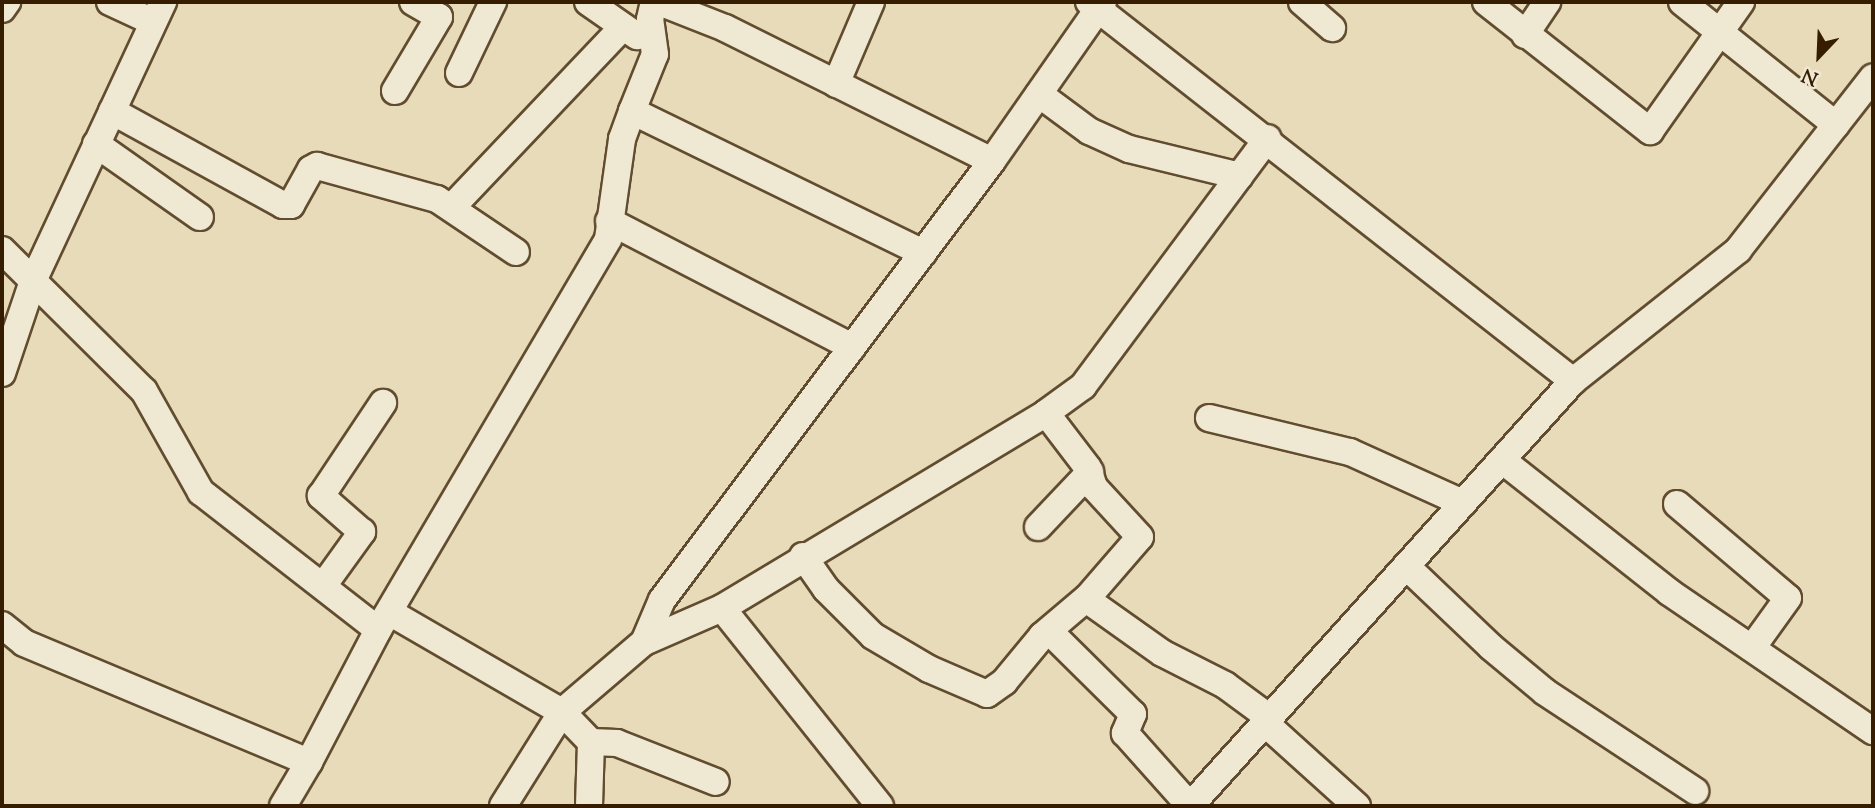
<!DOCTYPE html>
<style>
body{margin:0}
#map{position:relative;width:1875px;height:808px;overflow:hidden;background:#e7dbb9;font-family:"Sorts Mill Goudy",serif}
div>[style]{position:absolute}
.roads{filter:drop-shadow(2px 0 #624c2f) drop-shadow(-2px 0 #624c2f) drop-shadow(0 2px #624c2f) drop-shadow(0 -2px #624c2f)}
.street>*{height:26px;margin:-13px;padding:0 13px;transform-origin:13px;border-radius:13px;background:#efe8d2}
span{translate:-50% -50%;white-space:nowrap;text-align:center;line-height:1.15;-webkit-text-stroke:5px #efe8d2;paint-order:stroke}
.frame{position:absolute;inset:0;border:4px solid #361c01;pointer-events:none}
.north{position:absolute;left:1784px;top:21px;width:70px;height:70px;-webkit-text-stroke:5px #efe8d2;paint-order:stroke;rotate:203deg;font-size:19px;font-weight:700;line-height:28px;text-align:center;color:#361c01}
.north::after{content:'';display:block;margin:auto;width:24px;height:32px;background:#361c01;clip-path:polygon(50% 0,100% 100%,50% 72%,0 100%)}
</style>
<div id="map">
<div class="roads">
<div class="street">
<i style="left:110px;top:2px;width:47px;rotate:24.9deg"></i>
<i style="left:588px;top:2px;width:60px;rotate:34.8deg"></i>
<i style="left:659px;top:2px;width:71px;rotate:21.5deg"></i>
<i style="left:725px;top:28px;width:298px;rotate:26.5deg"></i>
<i style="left:1089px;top:2px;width:615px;rotate:38.06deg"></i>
<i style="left:1573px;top:381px;width:211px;rotate:-38.4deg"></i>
<i style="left:1738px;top:250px;width:219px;rotate:-52deg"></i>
<i style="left:1302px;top:2px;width:40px;rotate:41deg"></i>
<i style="left:1486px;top:2px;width:209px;rotate:38.2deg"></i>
<i style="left:1650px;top:131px;width:158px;rotate:-54.8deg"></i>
<i style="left:1682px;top:2px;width:197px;rotate:38.6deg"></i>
<i style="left:2px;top:9px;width:9px;rotate:-54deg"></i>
<i style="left:1525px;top:35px;width:40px;rotate:-56deg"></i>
<i style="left:459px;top:73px;width:79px;rotate:-64.4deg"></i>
<i style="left:836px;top:84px;width:89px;rotate:-66.9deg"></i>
<i style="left:395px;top:91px;width:86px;rotate:-59.3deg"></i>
<i style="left:439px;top:17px;width:30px;rotate:-150deg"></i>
<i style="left:1039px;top:94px;width:62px;rotate:36.5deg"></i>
<i style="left:1089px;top:131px;width:44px;rotate:24.2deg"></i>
<i style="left:1129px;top:149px;width:114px;rotate:13.7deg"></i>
<i style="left:112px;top:111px;width:195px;rotate:28.8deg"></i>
<i style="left:283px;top:205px;width:8px"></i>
<i style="left:291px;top:205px;width:41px;rotate:-60.9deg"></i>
<i style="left:311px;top:169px;width:7px;rotate:-27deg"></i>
<i style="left:317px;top:166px;width:124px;rotate:15.4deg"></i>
<i style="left:437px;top:199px;width:95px;rotate:33.9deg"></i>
<i style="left:632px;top:111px;width:61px;rotate:-68deg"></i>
<i style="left:655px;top:54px;width:35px;rotate:-98deg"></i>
<i style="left:650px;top:19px;width:17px;rotate:-77deg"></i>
<i style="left:96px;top:144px;width:127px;rotate:35.1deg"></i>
<i style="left:452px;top:207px;width:248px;rotate:-46.5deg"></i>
<i style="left:609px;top:221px;width:274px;rotate:27.4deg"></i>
<i style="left:2px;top:250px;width:200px;rotate:44.8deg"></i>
<i style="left:144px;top:391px;width:116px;rotate:60.6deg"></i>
<i style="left:201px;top:492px;width:224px;rotate:37.9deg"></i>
<i style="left:378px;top:630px;width:454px;rotate:-59.5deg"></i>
<i style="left:608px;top:239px;width:101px;rotate:-82deg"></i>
<i style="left:622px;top:139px;width:30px;rotate:-70deg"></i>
<i style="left:632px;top:111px;width:324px;rotate:26deg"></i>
<i style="left:2px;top:373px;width:97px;rotate:-71.4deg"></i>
<i style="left:33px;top:281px;width:308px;rotate:-65deg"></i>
<i style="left:1209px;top:418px;width:145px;rotate:13.6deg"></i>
<i style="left:1350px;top:452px;width:124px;rotate:24.3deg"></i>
<i style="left:1502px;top:460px;width:213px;rotate:38.3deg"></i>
<i style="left:1669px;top:592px;width:247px;rotate:34.3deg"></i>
<i style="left:1677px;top:504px;width:145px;rotate:40.3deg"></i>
<i style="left:1788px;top:598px;width:62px;rotate:125.8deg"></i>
<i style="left:1038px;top:527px;width:76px;rotate:-46.6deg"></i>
<i style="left:803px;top:556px;width:40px;rotate:55.1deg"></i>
<i style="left:826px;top:589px;width:66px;rotate:45deg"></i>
<i style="left:873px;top:636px;width:65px;rotate:30.5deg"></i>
<i style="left:929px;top:669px;width:63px;rotate:23.3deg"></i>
<i style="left:987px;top:694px;width:21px;rotate:-35deg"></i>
<i style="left:1004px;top:682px;width:60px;rotate:-50.4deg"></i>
<i style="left:1042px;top:636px;width:60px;rotate:-40.3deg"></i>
<i style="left:1088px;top:597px;width:79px;rotate:-49.1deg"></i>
<i style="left:1140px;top:537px;width:68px;rotate:-132.6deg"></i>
<i style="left:1094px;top:487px;width:20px;rotate:-108deg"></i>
<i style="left:1088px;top:468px;width:69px;rotate:-127.4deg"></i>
<i style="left:1406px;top:566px;width:117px;rotate:43.6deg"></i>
<i style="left:1491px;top:647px;width:70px;rotate:39.8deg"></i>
<i style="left:1545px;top:692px;width:180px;rotate:33.4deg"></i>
<i style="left:323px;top:586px;width:67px;rotate:-54.2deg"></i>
<i style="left:362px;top:532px;width:55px;rotate:-138.7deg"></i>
<i style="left:321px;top:496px;width:112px;rotate:-56.3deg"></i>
<i style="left:1086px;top:599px;width:93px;rotate:35.4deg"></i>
<i style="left:1162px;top:653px;width:71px;rotate:26.9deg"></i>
<i style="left:1225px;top:685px;width:56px;rotate:36.3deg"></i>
<i style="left:722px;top:608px;width:378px;rotate:-31deg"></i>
<i style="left:1046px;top:413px;width:46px;rotate:-36.1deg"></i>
<i style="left:1083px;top:386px;width:309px;rotate:-53.3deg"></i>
<i style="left:391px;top:613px;width:198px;rotate:30.1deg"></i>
<i style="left:562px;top:712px;width:108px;rotate:-40.5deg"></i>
<i style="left:2px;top:625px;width:28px;rotate:39deg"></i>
<i style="left:24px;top:643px;width:309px;rotate:22.7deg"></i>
<i style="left:309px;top:762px;width:149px;rotate:-62.4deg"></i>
<i style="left:1049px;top:631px;width:118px;rotate:44.7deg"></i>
<i style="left:1133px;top:714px;width:21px;rotate:113deg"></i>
<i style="left:1125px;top:733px;width:98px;rotate:48.3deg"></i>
<i style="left:1265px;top:723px;width:124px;rotate:42.1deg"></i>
<i style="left:591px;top:742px;width:26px;rotate:2deg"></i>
<i style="left:617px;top:743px;width:106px;rotate:21.5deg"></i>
<i style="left:283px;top:806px;width:51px;rotate:-59.4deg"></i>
<i style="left:503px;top:806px;width:111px;rotate:-57.9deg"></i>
<i style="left:562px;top:712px;width:42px;rotate:46deg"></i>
<i style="left:591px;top:742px;width:64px;rotate:91.8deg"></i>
<i style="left:880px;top:806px;width:253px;rotate:-128.6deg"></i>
<i style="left:722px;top:608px;width:85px;rotate:156.4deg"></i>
<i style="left:644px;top:642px;width:46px;rotate:-66.8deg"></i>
<i style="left:662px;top:600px;width:549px;rotate:-53.07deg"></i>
<i style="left:992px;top:161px;width:194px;rotate:-55.1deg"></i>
<i style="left:1190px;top:806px;width:572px;rotate:-47.98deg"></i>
</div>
</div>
<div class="frame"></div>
<div class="north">N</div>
</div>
